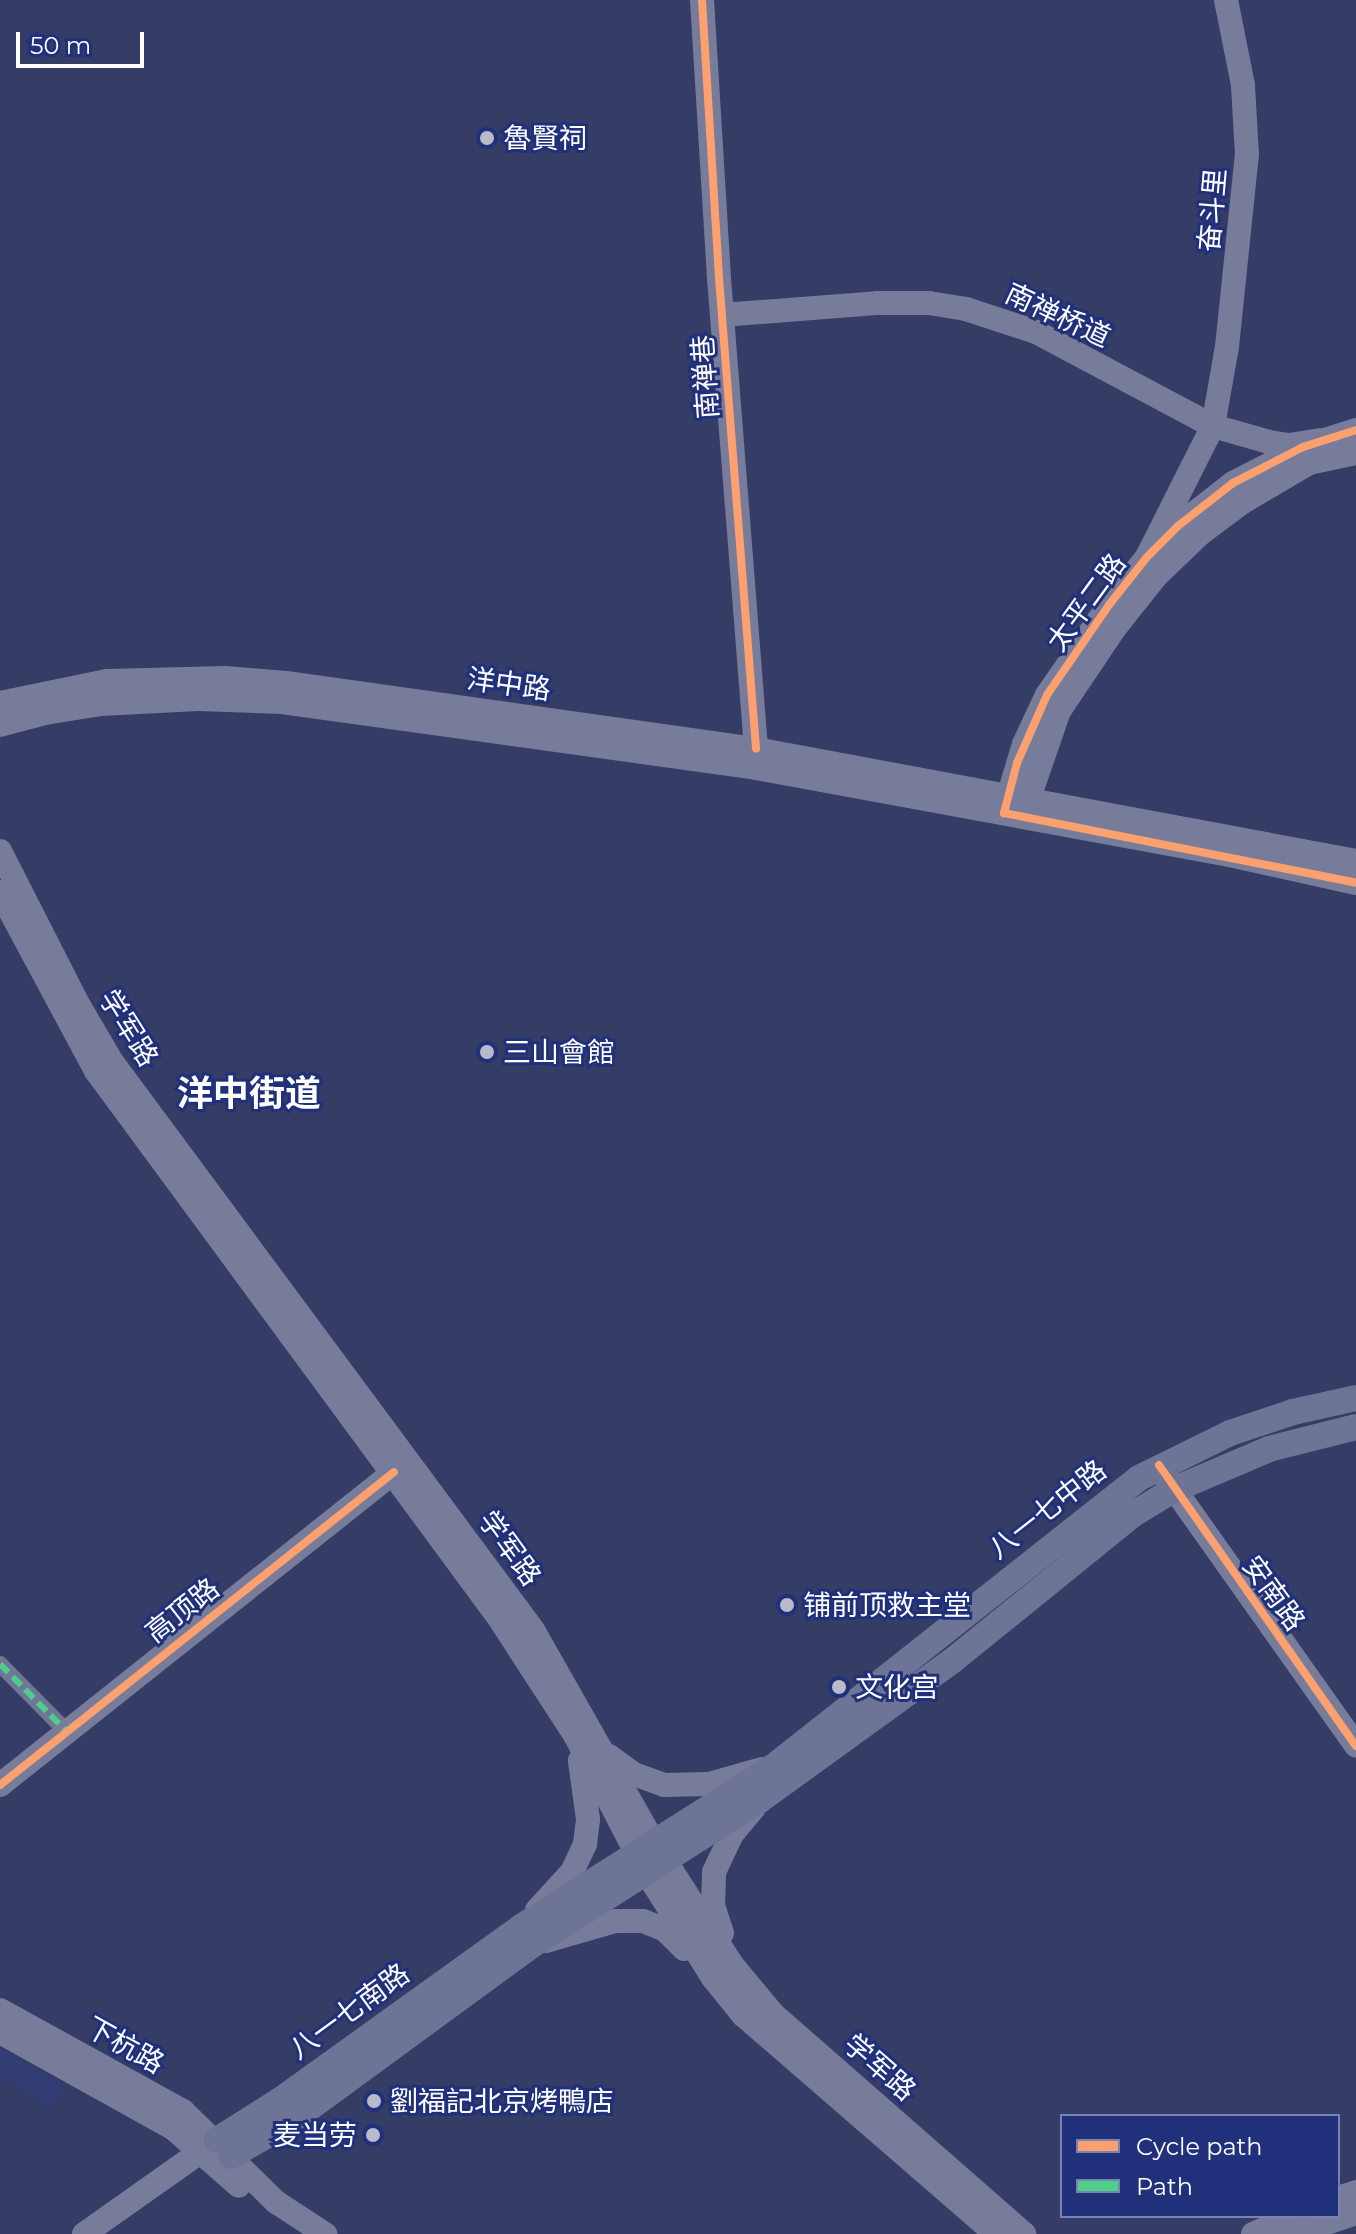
<!DOCTYPE html>
<meta charset="utf-8">
<style>
body{margin:0}
#map{position:relative;width:1356px;height:2234px;overflow:hidden;background:#353d67;font-family:Montserrat,"Noto Sans SC",sans-serif}
div>[style]{position:absolute}
.water>*{inset:0;background:#313d74}
.street>*{height:16px;margin:-8px;padding:0 8px;transform-origin:8px;border-radius:8px;background:#707696}
.secondary>*{height:24px;margin:-12px;padding:0 12px;transform-origin:12px;border-radius:12px;background:#767c9a}
.primary>*{height:26px;margin:-13px;padding:0 13px;transform-origin:13px;border-radius:13px;background:#6e7495}
.quiet>*{height:6px;margin-top:-3px;transform-origin:0;background:repeating-linear-gradient(90deg,#4dcf88 0 12px,transparent 0 18px)}
.cycleway>*{height:8px;margin:-4px;padding:0 4px;transform-origin:4px;border-radius:4px;background:#fca06f}
.dots>*{width:22px;height:22px;translate:-50% -50%;box-sizing:border-box;border:4px solid #21307b;border-radius:50%}
span{translate:-50% -50%;white-space:nowrap;text-align:center;line-height:1.15;-webkit-text-stroke:6px #21307b;paint-order:stroke}
.poi-label{font-size:28px;color:#fff}
.left{translate:0 -50%;text-align:left}
.right{translate:-100% -50%;text-align:right}
.street-label{font-size:28px;color:#fff}
.district-label{font-size:36px;color:#fff;font-weight:700}
.legend{position:absolute;left:1060px;top:2114px;width:280px;height:104px;box-sizing:border-box;background:#21307b;border:2px solid #7a83b0;margin:0;padding:10px 14px;list-style:none;font-size:24px;color:#fff}
.legend li{display:flex;align-items:center;gap:16px;height:40px}
.legend b{width:40px;border:2px solid #7a83b0}
.scale{position:absolute;left:16px;top:32px;width:128px;height:36px;box-sizing:border-box;border:4px solid #fff;border-top:0;padding-left:10px;font-size:24px;line-height:28px;white-space:nowrap;color:#fff;-webkit-text-stroke:6px #21307b;paint-order:stroke}
</style>
<div id="map">
<div class="water">
<i style="clip-path:polygon(0 2048px,65px 2086px,50px 2107px,0 2076px)"></i>
</div>
<div class="street">
<i style="left:0;top:1664px;width:93px;rotate:45.4deg"></i>
</div>
<div class="secondary">
<i style="left:702px;top:0;width:279px;rotate:86.5deg"></i>
<i style="left:719px;top:278px;width:472px;rotate:85.5deg"></i>
<i style="left:722px;top:315px;width:155px;rotate:-4.4deg"></i>
<i style="left:877px;top:303px;width:52px"></i>
<i style="left:929px;top:303px;width:37px;rotate:9deg"></i>
<i style="left:966px;top:309px;width:74px;rotate:18.2deg"></i>
<i style="left:1036px;top:332px;width:200px;rotate:28deg"></i>
<i style="left:1213px;top:426px;width:58px;rotate:15.9deg"></i>
<i style="left:1269px;top:442px;width:20px;rotate:9deg"></i>
<i style="left:1289px;top:445px;width:30px;rotate:-9deg"></i>
<i style="left:1147px;top:557px;width:147px;rotate:-63.3deg"></i>
<i style="left:1213px;top:426px;width:80px;rotate:-80deg"></i>
<i style="left:1227px;top:347px;width:193px;rotate:-84.1deg"></i>
<i style="left:1247px;top:155px;width:70px;rotate:-93.3deg"></i>
<i style="left:1243px;top:85px;width:87px;rotate:-101.3deg"></i>
<i style="left:0;top:703px;width:109px;rotate:-11.6deg"></i>
<i style="left:107px;top:681px;width:118px;rotate:-1.5deg"></i>
<i style="left:225px;top:678px;width:61px;rotate:4.7deg"></i>
<i style="left:286px;top:683px;width:475px;rotate:8deg"></i>
<i style="left:756px;top:749px;width:610px;rotate:10.57deg"></i>
<i style="left:0;top:725px;width:47px;rotate:-14.9deg"></i>
<i style="left:45px;top:713px;width:57px;rotate:-9.1deg"></i>
<i style="left:101px;top:704px;width:97px;rotate:-3deg"></i>
<i style="left:198px;top:699px;width:84px;rotate:2deg"></i>
<i style="left:282px;top:702px;width:479px;rotate:7.9deg"></i>
<i style="left:756px;top:768px;width:477px;rotate:10.4deg"></i>
<i style="left:1225px;top:854px;width:134px;rotate:12.5deg"></i>
<i style="left:1004px;top:811px;width:70px;rotate:-73.4deg"></i>
<i style="left:1024px;top:744px;width:54px;rotate:-64.9deg"></i>
<i style="left:1047px;top:695px;width:109px;rotate:-55.4deg"></i>
<i style="left:1109px;top:605px;width:61px;rotate:-51.6deg"></i>
<i style="left:1147px;top:557px;width:44px;rotate:-45deg"></i>
<i style="left:1178px;top:526px;width:70px;rotate:-38deg"></i>
<i style="left:1233px;top:483px;width:79px;rotate:-27.2deg"></i>
<i style="left:1303px;top:447px;width:56px;rotate:-17.8deg"></i>
<i style="left:1023px;top:815px;width:110px;rotate:-70.9deg"></i>
<i style="left:1059px;top:711px;width:99px;rotate:-56.1deg"></i>
<i style="left:1114px;top:629px;width:68px;rotate:-51.6deg"></i>
<i style="left:1156px;top:576px;width:61px;rotate:-43.7deg"></i>
<i style="left:1200px;top:534px;width:54px;rotate:-36.7deg"></i>
<i style="left:1243px;top:502px;width:77px;rotate:-30.6deg"></i>
<i style="left:1309px;top:463px;width:48px;rotate:-12deg"></i>
<i style="left:0;top:851px;width:172px;rotate:63deg"></i>
<i style="left:78px;top:1004px;width:67px;rotate:59.6deg"></i>
<i style="left:112px;top:1062px;width:707px;rotate:53.45deg"></i>
<i style="left:533px;top:1630px;width:245px;rotate:60.4deg"></i>
<i style="left:654px;top:1843px;width:146px;rotate:57.3deg"></i>
<i style="left:733px;top:1966px;width:62px;rotate:50.2deg"></i>
<i style="left:773px;top:2014px;width:334px;rotate:41.2deg"></i>
<i style="left:0;top:892px;width:203px;rotate:61.8deg"></i>
<i style="left:96px;top:1071px;width:679px;rotate:53.62deg"></i>
<i style="left:499px;top:1618px;width:140px;rotate:57deg"></i>
<i style="left:575px;top:1735px;width:158px;rotate:62.5deg"></i>
<i style="left:648px;top:1875px;width:122px;rotate:57.7deg"></i>
<i style="left:713px;top:1978px;width:48px;rotate:51deg"></i>
<i style="left:743px;top:2015px;width:335px;rotate:40.9deg"></i>
<i style="left:1163px;top:1473px;width:334px;rotate:54.7deg"></i>
<i style="left:609px;top:1756px;width:31px;rotate:36deg"></i>
<i style="left:634px;top:1774px;width:32px;rotate:20deg"></i>
<i style="left:664px;top:1785px;width:45px;rotate:-1.3deg"></i>
<i style="left:709px;top:1784px;width:55px;rotate:-15.8deg"></i>
<i style="left:0;top:1785px;width:503px;rotate:-38.46deg"></i>
<i style="left:537px;top:1910px;width:52px;rotate:-47.4deg"></i>
<i style="left:572px;top:1872px;width:31px;rotate:-65deg"></i>
<i style="left:585px;top:1844px;width:25px;rotate:-83deg"></i>
<i style="left:588px;top:1819px;width:59px;rotate:-97.9deg"></i>
<i style="left:722px;top:1933px;width:29px;rotate:-108deg"></i>
<i style="left:713px;top:1905px;width:33px;rotate:-88deg"></i>
<i style="left:714px;top:1872px;width:42px;rotate:-64.7deg"></i>
<i style="left:732px;top:1834px;width:34px;rotate:-50deg"></i>
<i style="left:546px;top:1941px;width:72px;rotate:-16.2deg"></i>
<i style="left:615px;top:1921px;width:28px"></i>
<i style="left:643px;top:1921px;width:24px;rotate:22deg"></i>
<i style="left:665px;top:1930px;width:27px;rotate:45deg"></i>
<i style="left:0;top:2010px;width:209px;rotate:28.9deg"></i>
<i style="left:183px;top:2111px;width:130px;rotate:44.4deg"></i>
<i style="left:276px;top:2202px;width:59px;rotate:33.1deg"></i>
<i style="left:0;top:2032px;width:199px;rotate:29.1deg"></i>
<i style="left:174px;top:2129px;width:86px;rotate:41.2deg"></i>
<i style="left:1338px;top:2198px;width:19px;rotate:-18deg"></i>
<i style="left:84px;top:2234px;width:158px;rotate:-35.2deg"></i>
<i style="left:1253px;top:2234px;width:45px;rotate:-23.7deg"></i>
<i style="left:1295px;top:2234px;width:65px;rotate:-19deg"></i>
</div>
<div class="primary">
<i style="left:217px;top:2140px;width:73px;rotate:-32.2deg"></i>
<i style="left:279px;top:2101px;width:298px;rotate:-35.7deg"></i>
<i style="left:521px;top:1927px;width:299px;rotate:-32.4deg"></i>
<i style="left:773px;top:1767px;width:466px;rotate:-38.3deg"></i>
<i style="left:1139px;top:1478px;width:102px;rotate:-26.3deg"></i>
<i style="left:1230px;top:1433px;width:66px;rotate:-18.4deg"></i>
<i style="left:1293px;top:1412px;width:65px;rotate:-12.5deg"></i>
<i style="left:231px;top:2156px;width:72px;rotate:-30.1deg"></i>
<i style="left:293px;top:2120px;width:296px;rotate:-36.2deg"></i>
<i style="left:532px;top:1945px;width:270px;rotate:-32.5deg"></i>
<i style="left:760px;top:1800px;width:237px;rotate:-35.9deg"></i>
<i style="left:952px;top:1661px;width:232px;rotate:-39deg"></i>
<i style="left:1132px;top:1515px;width:48px;rotate:-31.4deg"></i>
<i style="left:1173px;top:1490px;width:104px;rotate:-23.1deg"></i>
<i style="left:1269px;top:1449px;width:90px;rotate:-14.2deg"></i>
</div>
<div class="quiet">
<i style="left:0;top:1664px;width:93px;rotate:45.4deg"></i>
</div>
<div class="cycleway">
<i style="left:702px;top:0;width:279px;rotate:86.5deg"></i>
<i style="left:719px;top:278px;width:472px;rotate:85.5deg"></i>
<i style="left:1356px;top:430px;width:56px;rotate:162.2deg"></i>
<i style="left:1303px;top:447px;width:79px;rotate:152.8deg"></i>
<i style="left:1233px;top:483px;width:70px;rotate:142deg"></i>
<i style="left:1178px;top:526px;width:44px;rotate:135deg"></i>
<i style="left:1147px;top:557px;width:61px;rotate:128.4deg"></i>
<i style="left:1109px;top:605px;width:109px;rotate:124.6deg"></i>
<i style="left:1047px;top:695px;width:74px;rotate:113.8deg"></i>
<i style="left:1017px;top:763px;width:52px;rotate:104.6deg"></i>
<i style="left:1004px;top:813px;width:359px;rotate:11.2deg"></i>
<i style="left:1159px;top:1465px;width:343px;rotate:55deg"></i>
<i style="left:0;top:1785px;width:503px;rotate:-38.46deg"></i>
</div>
<div class="dots">
<i style="left:487px;top:138px;background:#b8bbca"></i>
<i style="left:487px;top:1052px;background:#b8bbca"></i>
<i style="left:787px;top:1605px;background:#b8bbca"></i>
<i style="left:839px;top:1687px;background:#b8bbca"></i>
<i style="left:374px;top:2101px;background:#b8bbca"></i>
<i style="left:373px;top:2135px;background:#b8bbca"></i>
</div>
<div class="poi-label">
<span class="left" style="left:503px;top:138px">魯賢祠</span>
<span class="left" style="left:503px;top:1052px">三山會館</span>
<span class="left" style="left:803px;top:1605px">铺前顶救主堂</span>
<span class="left" style="left:855px;top:1687px">文化宫</span>
<span class="left" style="left:390px;top:2101px">劉福記北京烤鴨店</span>
<span class="right" style="left:357px;top:2135px">麦当劳</span>
</div>
<div class="street-label">
<span style="left:1212px;top:210px;rotate:-85deg">奋斗里</span>
<span style="left:1058px;top:315px;rotate:25deg">南禅桥道</span>
<span style="left:705px;top:377px;rotate:-94deg">南禅巷</span>
<span style="left:1086px;top:602px;rotate:-54deg">太平二路</span>
<span style="left:509px;top:684px;rotate:8deg">洋中路</span>
<span style="left:129px;top:1028px;rotate:58deg">学军路</span>
<span style="left:1047px;top:1509px;rotate:-38deg">八一七中路</span>
<span style="left:510px;top:1548px;rotate:54deg">学军路</span>
<span style="left:1274px;top:1593px;rotate:54deg">安南路</span>
<span style="left:182px;top:1610px;rotate:-38deg">高顶路</span>
<span style="left:349px;top:2011px;rotate:-36deg">八一七南路</span>
<span style="left:125px;top:2045px;rotate:29deg">下杭路</span>
<span style="left:880px;top:2067px;rotate:41deg">学军路</span>
</div>
<div class="district-label">
<span style="left:249px;top:1094px">洋中街道</span>
</div>
<ul class="legend">
<li><b style="height:10px;background:#fca06f"></b>Cycle path</li>
<li><b style="height:10px;background:#4dcf88"></b>Path</li>
</ul>
<div class="scale">50 m</div>
</div>
